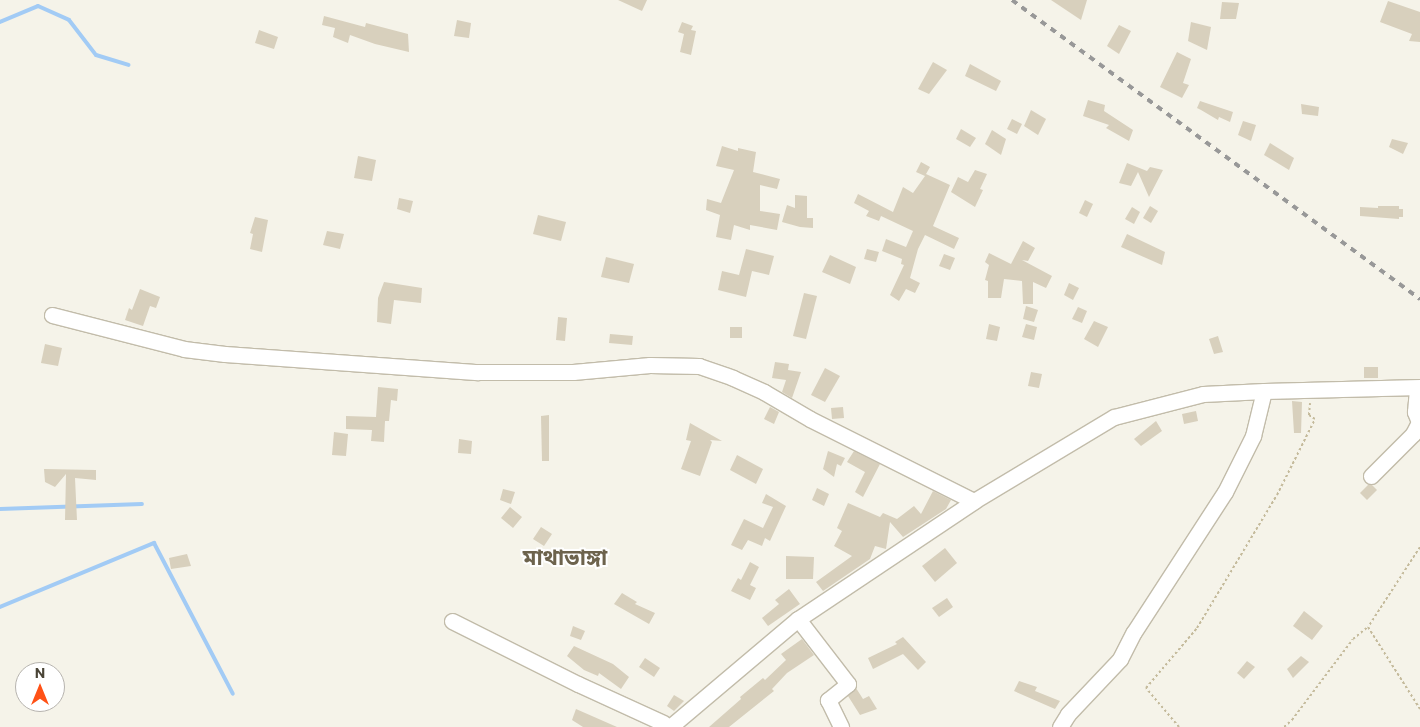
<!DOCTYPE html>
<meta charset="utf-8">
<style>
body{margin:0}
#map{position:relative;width:1420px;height:727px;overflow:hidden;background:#f5f3e9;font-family:Commissioner,"Noto Sans Bengali",sans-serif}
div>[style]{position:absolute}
.stream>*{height:4px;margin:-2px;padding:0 2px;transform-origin:2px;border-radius:2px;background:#a2cbf5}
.building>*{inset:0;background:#d8d0bd}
.path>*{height:2px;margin-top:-1px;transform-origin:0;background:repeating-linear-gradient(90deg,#c4ba9b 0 2.5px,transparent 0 5px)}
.roads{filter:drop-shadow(1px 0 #c2bcaa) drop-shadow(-1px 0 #c2bcaa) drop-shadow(0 1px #c2bcaa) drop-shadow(0 -1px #c2bcaa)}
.minor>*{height:15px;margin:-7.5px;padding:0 7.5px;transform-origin:7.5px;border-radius:7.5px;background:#fff}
.rail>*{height:4px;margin-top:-2px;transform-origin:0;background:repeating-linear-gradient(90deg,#989898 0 6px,transparent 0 12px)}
span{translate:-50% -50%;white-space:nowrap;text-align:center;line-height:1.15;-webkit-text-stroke:4px #fff;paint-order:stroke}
.district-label{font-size:22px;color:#6d634d;font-weight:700}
.north{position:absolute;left:15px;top:662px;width:50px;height:50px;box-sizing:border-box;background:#fff;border:1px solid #b7b4af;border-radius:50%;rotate:0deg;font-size:14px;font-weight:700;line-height:20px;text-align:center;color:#4a4436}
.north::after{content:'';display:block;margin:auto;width:18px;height:22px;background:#ff5116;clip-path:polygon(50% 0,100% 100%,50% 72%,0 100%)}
</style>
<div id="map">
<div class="stream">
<i style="left:0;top:22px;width:41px;rotate:-22.8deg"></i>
<i style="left:38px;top:6px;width:34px;rotate:24deg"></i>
<i style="left:69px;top:20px;width:44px;rotate:52.4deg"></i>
<i style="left:96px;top:55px;width:34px;rotate:17deg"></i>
<i style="left:0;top:509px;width:142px;rotate:-2deg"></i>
<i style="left:0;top:607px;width:167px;rotate:-22.6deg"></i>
<i style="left:154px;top:543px;width:170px;rotate:62.4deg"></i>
</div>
<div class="building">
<i style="clip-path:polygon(618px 0,647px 0,642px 11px)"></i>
<i style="clip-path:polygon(1051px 0,1087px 0,1081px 20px)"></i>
<i style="clip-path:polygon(1388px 1px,1420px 12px,1420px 42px,1409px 41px,1412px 34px,1380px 22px)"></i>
<i style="clip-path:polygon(1222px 2px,1239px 3px,1236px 19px,1220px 19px)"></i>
<i style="clip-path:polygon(324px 16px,365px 27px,366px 23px,408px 34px,409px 52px,375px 44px,350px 35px,348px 43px,333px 37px,335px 28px,322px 25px)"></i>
<i style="clip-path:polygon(457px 20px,471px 23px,469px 38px,454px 36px)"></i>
<i style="clip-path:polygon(682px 22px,693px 26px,691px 30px,696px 31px,691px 55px,680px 52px,684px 34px,678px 32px)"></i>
<i style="clip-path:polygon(1191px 22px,1211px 27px,1207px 50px,1188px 41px)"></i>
<i style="clip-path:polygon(1119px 25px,1131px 31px,1119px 54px,1107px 46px)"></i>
<i style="clip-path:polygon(259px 30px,278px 37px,274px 49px,255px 43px)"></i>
<i style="clip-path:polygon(1177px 52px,1191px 59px,1183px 83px,1189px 85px,1182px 98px,1160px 87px)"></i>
<i style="clip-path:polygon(933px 62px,947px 70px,929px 94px,918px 89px)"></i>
<i style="clip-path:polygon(970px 64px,1001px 81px,996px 91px,965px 76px)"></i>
<i style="clip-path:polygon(1088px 100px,1105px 105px,1104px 111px,1133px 130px,1129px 141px,1106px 128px,1109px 125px,1083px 116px)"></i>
<i style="clip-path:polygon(1200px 101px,1233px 112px,1230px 122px,1219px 117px,1218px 120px,1201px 110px,1197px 108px)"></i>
<i style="clip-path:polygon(1301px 104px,1319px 107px,1318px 116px,1302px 114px)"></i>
<i style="clip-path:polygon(1031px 110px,1046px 119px,1038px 135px,1024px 126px)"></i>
<i style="clip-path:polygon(1012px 119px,1022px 124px,1017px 134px,1007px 129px)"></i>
<i style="clip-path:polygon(1243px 121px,1256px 125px,1251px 141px,1238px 135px)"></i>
<i style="clip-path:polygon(961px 129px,976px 138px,970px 147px,956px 139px)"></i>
<i style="clip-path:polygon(992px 130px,1006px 139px,1001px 155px,985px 144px)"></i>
<i style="clip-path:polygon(1392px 139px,1408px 143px,1403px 154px,1389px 147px)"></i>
<i style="clip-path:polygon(1270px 143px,1294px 158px,1289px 170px,1264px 155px)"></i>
<i style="clip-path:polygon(722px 146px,738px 151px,738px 148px,756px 152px,753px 172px,780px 179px,777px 189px,760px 185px,760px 211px,780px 214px,777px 230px,750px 225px,750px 230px,734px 225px,731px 240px,716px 237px,720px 215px,706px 210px,707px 199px,721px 203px,734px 170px,716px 166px)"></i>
<i style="clip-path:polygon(358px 156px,376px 160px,372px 181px,354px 178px)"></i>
<i style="clip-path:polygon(921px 162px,930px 167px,926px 174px,950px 185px,933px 226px,959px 238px,954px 249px,925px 235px,918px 249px,910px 278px,920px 283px,915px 293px,906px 289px,899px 301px,890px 295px,904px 265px,901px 264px,902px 259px,882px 251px,886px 239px,906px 247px,913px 231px,881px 216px,879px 221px,866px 216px,869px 211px,854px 203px,858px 194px,893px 212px,903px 187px,913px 193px,925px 176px,916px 172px)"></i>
<i style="clip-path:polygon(1127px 163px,1147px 171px,1150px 167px,1163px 170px,1149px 197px,1138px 172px,1131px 186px,1119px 183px)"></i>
<i style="clip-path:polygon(975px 170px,987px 174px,980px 189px,983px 190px,975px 207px,951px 192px,958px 177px,968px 182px)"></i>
<i style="clip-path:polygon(795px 195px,807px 196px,807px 218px,813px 218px,813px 228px,800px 227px,782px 222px,787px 205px,795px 208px)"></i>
<i style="clip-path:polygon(399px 198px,413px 201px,410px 213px,397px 209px)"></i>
<i style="clip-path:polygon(1085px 200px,1093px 204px,1087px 217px,1079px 213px)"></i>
<i style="clip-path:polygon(1150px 206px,1158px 211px,1151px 223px,1143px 218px)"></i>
<i style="clip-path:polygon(1378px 206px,1399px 206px,1399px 209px,1403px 209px,1403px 217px,1399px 217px,1399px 219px,1360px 216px,1360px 207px,1378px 208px)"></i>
<i style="clip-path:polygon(1132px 207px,1140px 212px,1134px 224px,1125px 219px)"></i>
<i style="clip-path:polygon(538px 215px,566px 222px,561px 241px,533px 234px)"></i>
<i style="clip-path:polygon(255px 217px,268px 220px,262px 252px,250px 249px,253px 234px,250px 233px)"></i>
<i style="clip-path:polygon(327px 231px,344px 234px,340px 249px,323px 245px)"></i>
<i style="clip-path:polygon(1127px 234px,1165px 252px,1162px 265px,1121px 247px)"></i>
<i style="clip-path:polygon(1023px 241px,1035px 248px,1028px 261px,1022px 260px,1052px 276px,1046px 288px,1033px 282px,1033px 304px,1023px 304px,1022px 281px,1004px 279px,1001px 298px,988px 298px,988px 281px,985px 280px,989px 265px,985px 262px,989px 253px,1011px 264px)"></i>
<i style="clip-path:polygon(746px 249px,774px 256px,769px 275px,752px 271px,746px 297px,718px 290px,722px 271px,739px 275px)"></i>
<i style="clip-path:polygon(867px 249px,879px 252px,876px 262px,864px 259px)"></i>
<i style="clip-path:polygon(944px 254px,955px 258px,950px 270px,939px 266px)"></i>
<i style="clip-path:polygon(830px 255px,856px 267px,850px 284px,822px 272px)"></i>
<i style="clip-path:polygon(606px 257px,634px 264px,629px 283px,601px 277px)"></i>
<i style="clip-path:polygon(384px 282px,422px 288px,421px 303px,394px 300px,391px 324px,377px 322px,378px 298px)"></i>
<i style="clip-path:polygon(1069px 283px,1079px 288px,1073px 300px,1064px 295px)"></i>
<i style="clip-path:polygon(140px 289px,160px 297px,156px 308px,150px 306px,143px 326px,125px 320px,129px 308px,132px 310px)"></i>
<i style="clip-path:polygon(804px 293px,817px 296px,806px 339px,793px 336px)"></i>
<i style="clip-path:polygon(1026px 306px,1038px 310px,1034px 322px,1023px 319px)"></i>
<i style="clip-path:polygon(1078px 307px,1087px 311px,1082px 323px,1072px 319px)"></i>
<i style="clip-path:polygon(558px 317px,567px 318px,565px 341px,556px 340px)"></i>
<i style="clip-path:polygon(1094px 321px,1108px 327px,1098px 347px,1084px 339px)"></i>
<i style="clip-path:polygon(989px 324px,1000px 327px,997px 341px,986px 339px)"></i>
<i style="clip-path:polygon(1026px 324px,1037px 327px,1034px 340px,1022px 337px)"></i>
<i style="clip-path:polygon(730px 327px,742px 327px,742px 338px,730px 338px)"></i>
<i style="clip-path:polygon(610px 334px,633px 336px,632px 345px,609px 343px)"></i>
<i style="clip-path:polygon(1218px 336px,1223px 352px,1214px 354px,1209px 339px)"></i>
<i style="clip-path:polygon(45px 344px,62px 348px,58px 366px,41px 363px)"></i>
<i style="clip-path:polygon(775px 362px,789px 364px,788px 370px,801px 372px,792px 398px,782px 392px,786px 380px,772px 378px)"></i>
<i style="clip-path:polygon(1364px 367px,1378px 367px,1378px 378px,1364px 378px)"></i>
<i style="clip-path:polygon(825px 368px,840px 376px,825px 402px,811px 395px)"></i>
<i style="clip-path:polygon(1031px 372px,1042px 374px,1039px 388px,1028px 386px)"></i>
<i style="clip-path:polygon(378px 387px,398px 389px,397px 401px,391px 400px,389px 421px,385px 421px,384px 442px,371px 441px,372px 430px,346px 429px,346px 416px,376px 417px)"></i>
<i style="clip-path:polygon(1292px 401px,1302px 402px,1301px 433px,1294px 433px)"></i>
<i style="clip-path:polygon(770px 407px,779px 412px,774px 424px,764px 419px)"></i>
<i style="clip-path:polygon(843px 407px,844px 418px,832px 419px,831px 408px)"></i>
<i style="clip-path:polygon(1196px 411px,1198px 421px,1184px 424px,1182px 414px)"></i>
<i style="clip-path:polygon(549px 415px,549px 461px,542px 461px,541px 416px)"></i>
<i style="clip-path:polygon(1156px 421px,1162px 431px,1141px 446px,1134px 439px)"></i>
<i style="clip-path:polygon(690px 423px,722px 441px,710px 440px,712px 442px,700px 476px,681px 469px,691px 441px,686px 440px)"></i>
<i style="clip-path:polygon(334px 432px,348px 434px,346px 456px,332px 455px)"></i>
<i style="clip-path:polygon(459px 439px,472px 441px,471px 454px,458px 453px)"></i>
<i style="clip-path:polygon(828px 451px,845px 458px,841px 466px,837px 464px,834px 477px,823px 469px)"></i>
<i style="clip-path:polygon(854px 451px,880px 464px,863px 497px,855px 492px,865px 472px,847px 462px)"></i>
<i style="clip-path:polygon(737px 455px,763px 469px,756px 484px,730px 470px)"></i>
<i style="clip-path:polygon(44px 469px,96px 470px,96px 480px,75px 478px,77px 520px,65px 520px,66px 474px,55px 487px,45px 482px)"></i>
<i style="clip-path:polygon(1368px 485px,1372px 485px,1377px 490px,1367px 500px,1360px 493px)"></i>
<i style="clip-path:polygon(817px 488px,829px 494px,824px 506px,812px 500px)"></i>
<i style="clip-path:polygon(503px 489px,515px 492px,511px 504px,500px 500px)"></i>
<i style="clip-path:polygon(933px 491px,951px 500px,946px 509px,903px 537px,890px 522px,886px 549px,875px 546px,870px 559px,823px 591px,816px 582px,852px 556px,834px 546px,842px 531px,837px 528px,848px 503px,880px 517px,883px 513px,897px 519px,914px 506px,921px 514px)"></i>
<i style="clip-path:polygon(766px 494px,786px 506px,770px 541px,765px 538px,762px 546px,748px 540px,742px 550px,731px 545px,744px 519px,763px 528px,773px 507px,762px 503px)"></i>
<i style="clip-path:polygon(510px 507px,522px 517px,513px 528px,501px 518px)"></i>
<i style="clip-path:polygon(541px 527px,552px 534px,544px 546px,533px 539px)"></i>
<i style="clip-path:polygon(945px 548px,957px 563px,935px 582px,922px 566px)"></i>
<i style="clip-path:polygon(187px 554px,191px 566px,171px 569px,169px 558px)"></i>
<i style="clip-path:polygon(786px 556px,814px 557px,813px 579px,786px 579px)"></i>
<i style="clip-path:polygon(750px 562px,759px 567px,750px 585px,756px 588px,750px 600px,731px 591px,738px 578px,741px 580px)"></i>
<i style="clip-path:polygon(789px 589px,800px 604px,768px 626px,762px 618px,779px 604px,775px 600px)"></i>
<i style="clip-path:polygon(622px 593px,637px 602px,635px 604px,655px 613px,649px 624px,614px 604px)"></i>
<i style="clip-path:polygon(947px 598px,953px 607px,939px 617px,932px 608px)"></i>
<i style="clip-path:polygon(1304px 611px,1323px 626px,1312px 640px,1293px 626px)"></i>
<i style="clip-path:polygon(573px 626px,585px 631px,581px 640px,570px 636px)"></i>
<i style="clip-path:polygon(903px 637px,926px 662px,918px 670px,903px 654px,873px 669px,868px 658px,897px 644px,895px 642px)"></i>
<i style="clip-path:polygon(802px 639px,814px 655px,787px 673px,772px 689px,774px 691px,729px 727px,709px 727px,741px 699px,740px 697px,763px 678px,765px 680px,786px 660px,781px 654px)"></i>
<i style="clip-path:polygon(574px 646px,613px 664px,629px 677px,621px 689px,599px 673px,598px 676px,584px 670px,567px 656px)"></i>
<i style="clip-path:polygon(1301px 656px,1309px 662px,1293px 678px,1287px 669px)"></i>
<i style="clip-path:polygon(645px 658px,660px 668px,654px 677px,639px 667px)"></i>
<i style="clip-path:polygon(1247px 661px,1255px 667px,1244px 679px,1237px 673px)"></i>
<i style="clip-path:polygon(1019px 681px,1037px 687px,1035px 691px,1060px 701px,1055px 709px,1014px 691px)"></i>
<i style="clip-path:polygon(856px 688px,863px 699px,869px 696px,877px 709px,860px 715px,848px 696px)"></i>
<i style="clip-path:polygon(674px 695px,684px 701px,674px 711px,667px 706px)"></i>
<i style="clip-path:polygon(576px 709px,617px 727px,583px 727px,572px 720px)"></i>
</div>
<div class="path">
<i style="left:1420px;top:547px;width:95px;rotate:123deg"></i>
<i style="left:1368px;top:627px;width:97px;rotate:57.6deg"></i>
<i style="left:1179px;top:727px;width:51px;rotate:-130.2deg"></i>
<i style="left:1146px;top:688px;width:79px;rotate:-49.6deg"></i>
<i style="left:1197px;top:628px;width:155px;rotate:-59deg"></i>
<i style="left:1277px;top:495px;width:85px;rotate:-63.4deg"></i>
<i style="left:1315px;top:419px;width:7px;rotate:-146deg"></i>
<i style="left:1309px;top:415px;width:12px;rotate:-85deg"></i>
<i style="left:1284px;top:727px;width:11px;rotate:-41deg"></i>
<i style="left:1292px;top:720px;width:101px;rotate:-53deg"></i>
<i style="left:1353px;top:639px;width:19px;rotate:-39deg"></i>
</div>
<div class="roads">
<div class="minor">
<i style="left:52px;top:315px;width:136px;rotate:14.4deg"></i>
<i style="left:184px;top:349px;width:41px;rotate:7deg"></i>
<i style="left:225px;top:354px;width:254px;rotate:4.1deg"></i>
<i style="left:478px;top:372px;width:95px"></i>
<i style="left:573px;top:372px;width:77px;rotate:-5.2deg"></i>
<i style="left:650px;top:365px;width:49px;rotate:1.2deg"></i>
<i style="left:699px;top:366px;width:36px;rotate:19deg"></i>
<i style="left:733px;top:378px;width:34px;rotate:24deg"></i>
<i style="left:764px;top:392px;width:53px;rotate:30.4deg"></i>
<i style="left:810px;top:419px;width:183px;rotate:26.6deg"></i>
<i style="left:1371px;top:476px;width:59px;rotate:-45deg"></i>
<i style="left:1413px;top:434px;width:13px;rotate:-63deg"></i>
<i style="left:1419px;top:422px;width:11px;rotate:-112deg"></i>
<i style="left:1415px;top:412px;width:24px;rotate:-85deg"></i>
<i style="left:798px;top:619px;width:82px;rotate:52.4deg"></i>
<i style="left:848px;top:684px;width:26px;rotate:141deg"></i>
<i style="left:828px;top:700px;width:30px;rotate:64deg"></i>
<i style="left:452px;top:621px;width:141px;rotate:26.6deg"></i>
<i style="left:578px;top:684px;width:94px;rotate:24.6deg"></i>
<i style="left:670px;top:727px;width:167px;rotate:-40.2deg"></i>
<i style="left:798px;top:619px;width:212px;rotate:-33.8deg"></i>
<i style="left:974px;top:501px;width:163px;rotate:-31deg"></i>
<i style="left:1114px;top:417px;width:92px;rotate:-14.5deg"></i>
<i style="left:1203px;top:394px;width:61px;rotate:-2.8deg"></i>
<i style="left:1264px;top:391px;width:156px;rotate:-1.5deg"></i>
<i style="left:1060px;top:727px;width:15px;rotate:-58deg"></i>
<i style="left:1068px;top:714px;width:76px;rotate:-46.6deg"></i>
<i style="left:1120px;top:659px;width:30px;rotate:-63deg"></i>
<i style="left:1134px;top:632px;width:167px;rotate:-57deg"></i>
<i style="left:1225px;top:492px;width:63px;rotate:-63.4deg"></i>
<i style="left:1253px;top:436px;width:46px;rotate:-76.3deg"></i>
</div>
</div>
<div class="rail">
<i style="left:1012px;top:0;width:506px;rotate:36.24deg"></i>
</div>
<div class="district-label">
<span style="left:565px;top:557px">মাথাভাঙ্গা</span>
</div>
<div class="north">N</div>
</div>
